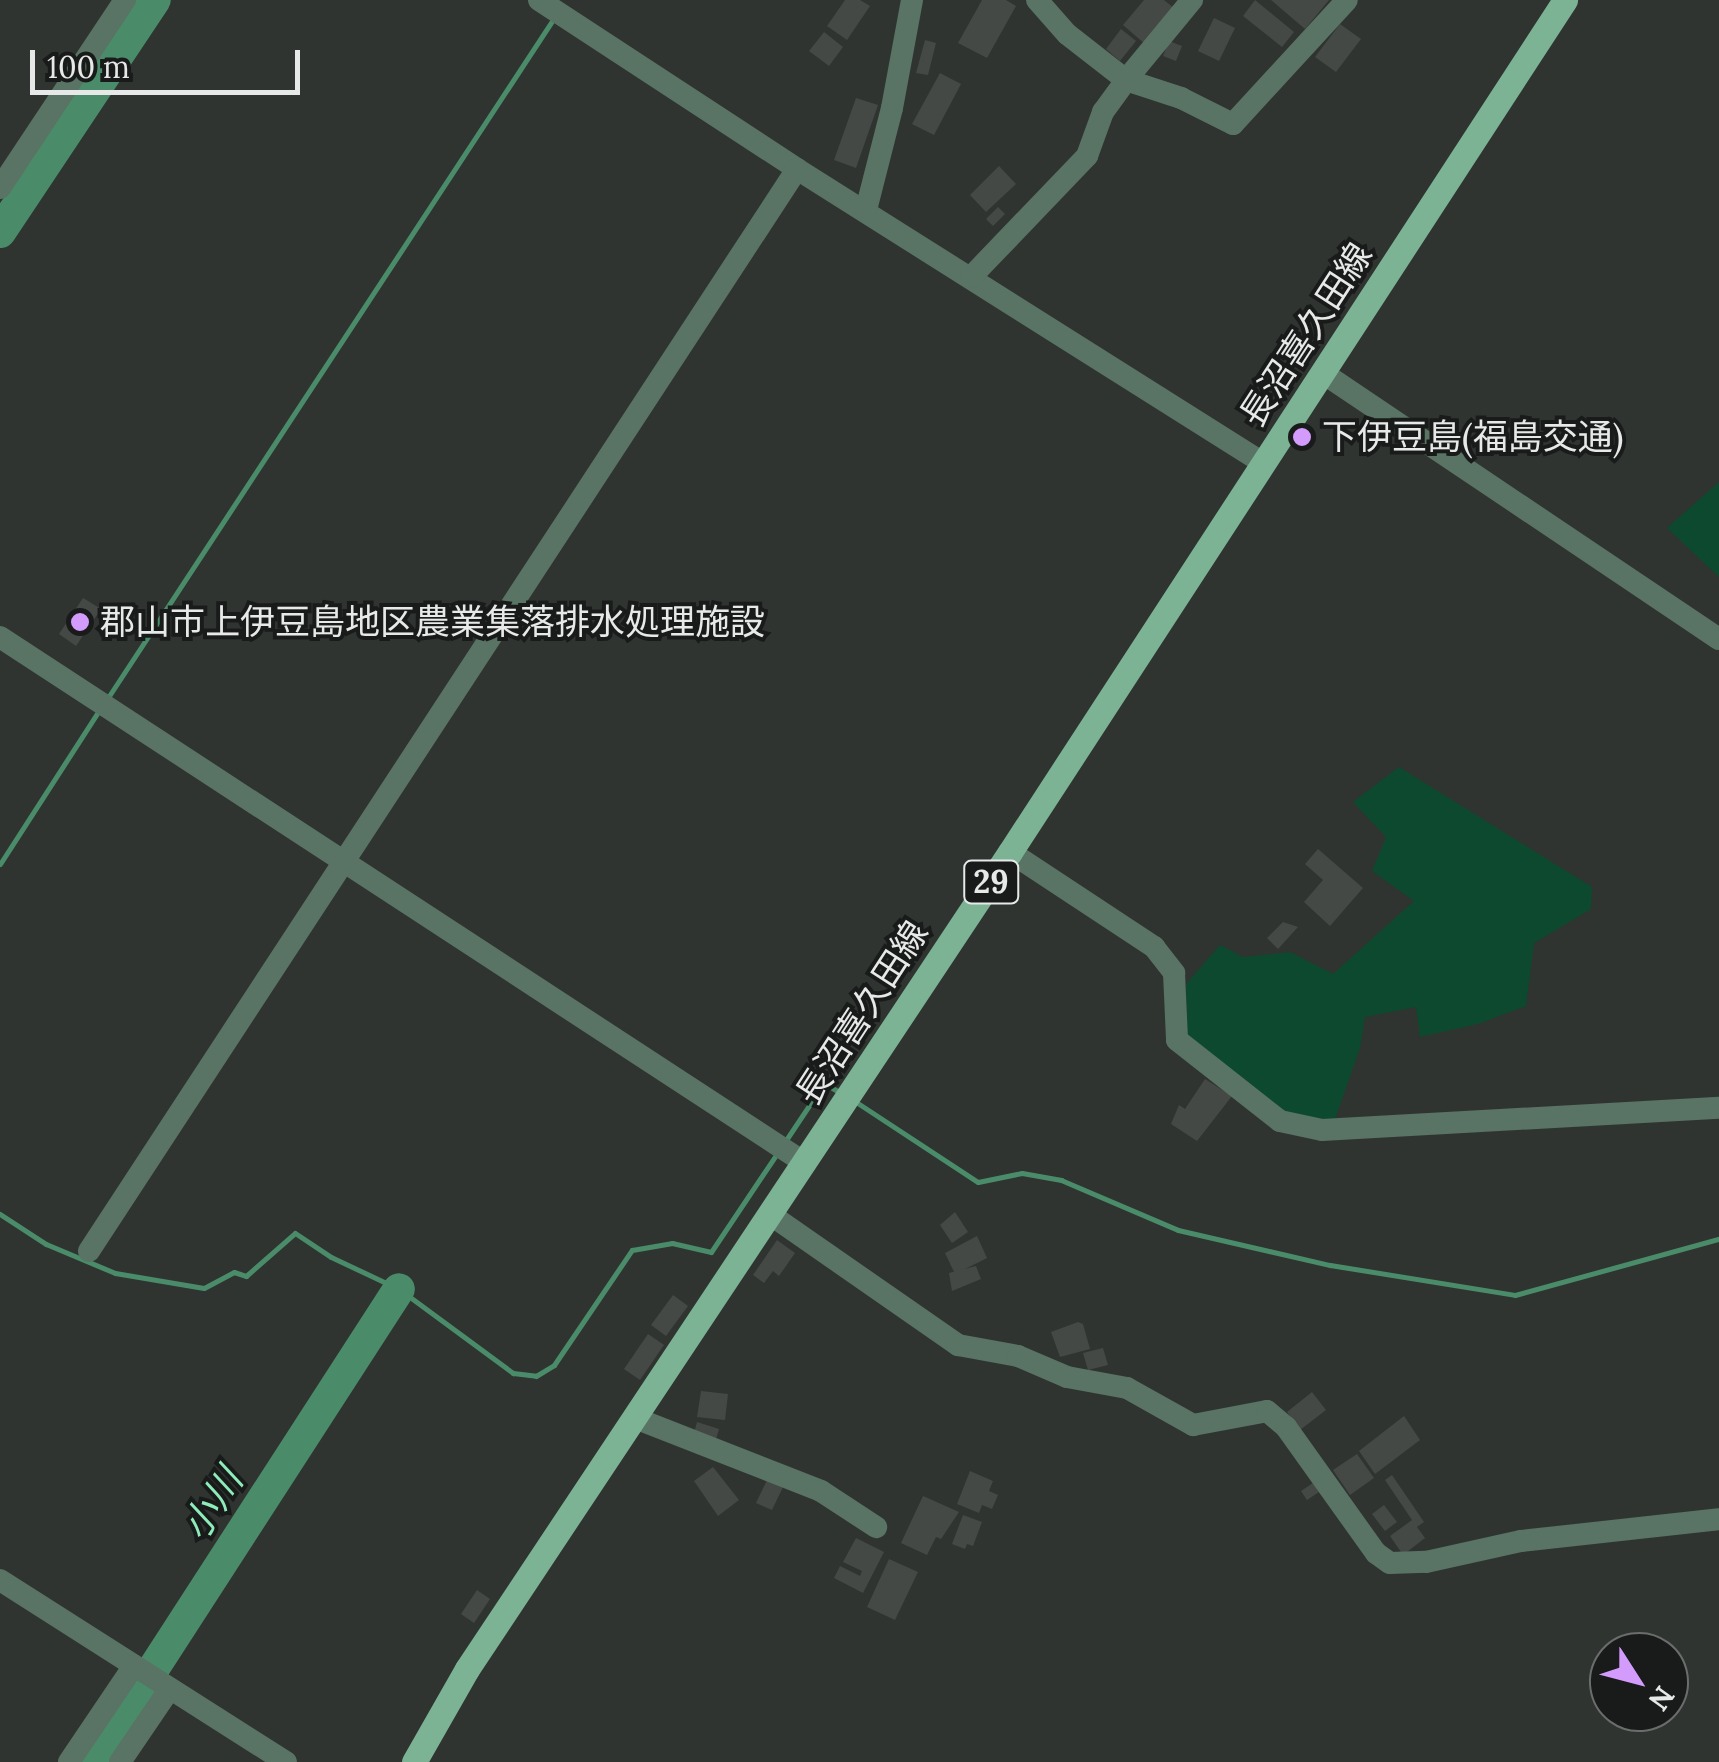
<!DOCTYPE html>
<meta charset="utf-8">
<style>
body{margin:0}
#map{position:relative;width:1719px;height:1762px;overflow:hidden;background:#2f3431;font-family:Lora,"Noto Sans JP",serif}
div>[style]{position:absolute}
.green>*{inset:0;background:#0d492f}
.stream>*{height:5px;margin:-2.5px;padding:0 2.5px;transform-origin:2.5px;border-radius:2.5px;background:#4a8c6a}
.river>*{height:32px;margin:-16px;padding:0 16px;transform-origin:16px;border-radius:16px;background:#4a8c6a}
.building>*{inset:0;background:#444946}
.minor>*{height:22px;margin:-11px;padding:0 11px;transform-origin:11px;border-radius:11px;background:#597364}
.major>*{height:25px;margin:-12.5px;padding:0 12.5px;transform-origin:12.5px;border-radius:12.5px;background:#7cb395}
.dots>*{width:28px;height:28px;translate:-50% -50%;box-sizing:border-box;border:5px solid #191b1a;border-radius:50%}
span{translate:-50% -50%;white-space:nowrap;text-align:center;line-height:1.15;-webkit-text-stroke:8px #191b1a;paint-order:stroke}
.shield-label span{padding:2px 8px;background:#191b1a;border:2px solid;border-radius:8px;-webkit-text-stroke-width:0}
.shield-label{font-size:32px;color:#e6e9e7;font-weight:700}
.street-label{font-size:35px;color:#e6e9e7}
.poi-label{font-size:35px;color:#e6e9e7}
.left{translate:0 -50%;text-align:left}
.water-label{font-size:38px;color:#8decba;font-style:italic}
.north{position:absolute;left:1589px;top:1632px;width:100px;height:100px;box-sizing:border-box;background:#191b1a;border:2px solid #6b6d6c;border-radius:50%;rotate:126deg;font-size:28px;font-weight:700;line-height:40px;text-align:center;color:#e6e9e7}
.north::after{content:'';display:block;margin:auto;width:35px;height:45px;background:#d39cfc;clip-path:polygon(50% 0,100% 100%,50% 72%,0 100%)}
.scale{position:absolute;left:30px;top:50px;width:270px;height:45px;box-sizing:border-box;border:5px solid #e6e9e7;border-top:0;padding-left:12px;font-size:30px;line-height:35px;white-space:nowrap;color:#e6e9e7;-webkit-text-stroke:8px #191b1a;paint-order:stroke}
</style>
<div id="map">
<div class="green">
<i style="clip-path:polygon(1719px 482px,1719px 577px,1667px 528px)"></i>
<i style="clip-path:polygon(1399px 767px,1592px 887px,1591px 909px,1534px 943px,1526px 1006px,1478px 1024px,1420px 1037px,1416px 1007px,1365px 1017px,1360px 1048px,1333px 1125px,1291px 1119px,1187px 1035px,1186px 984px,1220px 945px,1243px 957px,1290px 952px,1333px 974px,1414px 901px,1372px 871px,1386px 837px,1353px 802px)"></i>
</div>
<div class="stream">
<i style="left:107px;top:699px;width:815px;rotate:-56.72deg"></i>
<i style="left:0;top:864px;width:181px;rotate:-57.2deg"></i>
<i style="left:853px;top:1100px;width:149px;rotate:33.3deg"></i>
<i style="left:978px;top:1182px;width:45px;rotate:-11.6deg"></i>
<i style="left:1022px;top:1173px;width:40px;rotate:10deg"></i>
<i style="left:1061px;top:1180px;width:127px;rotate:23.1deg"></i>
<i style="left:1178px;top:1230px;width:156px;rotate:13deg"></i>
<i style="left:1330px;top:1265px;width:187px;rotate:9.2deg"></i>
<i style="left:1515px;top:1295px;width:212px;rotate:-15.4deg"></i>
<i style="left:784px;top:1143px;width:72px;rotate:-56.3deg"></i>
<i style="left:824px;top:1083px;width:17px;rotate:31deg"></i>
<i style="left:0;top:1214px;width:55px;rotate:33.1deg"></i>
<i style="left:46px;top:1244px;width:75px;rotate:22.8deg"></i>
<i style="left:115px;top:1273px;width:90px;rotate:9.6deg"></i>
<i style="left:204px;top:1288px;width:34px;rotate:-28deg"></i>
<i style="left:234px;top:1272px;width:13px;rotate:18deg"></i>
<i style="left:246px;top:1276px;width:65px;rotate:-41.3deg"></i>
<i style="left:295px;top:1233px;width:43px;rotate:33.7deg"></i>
<i style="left:331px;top:1257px;width:75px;rotate:25.2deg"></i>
<i style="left:399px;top:1289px;width:142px;rotate:36.4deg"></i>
<i style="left:513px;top:1373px;width:23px;rotate:7deg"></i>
<i style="left:536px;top:1376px;width:21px;rotate:-31deg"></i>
<i style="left:554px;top:1365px;width:139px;rotate:-55.9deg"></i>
<i style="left:632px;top:1250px;width:41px;rotate:-9.9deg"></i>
<i style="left:672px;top:1243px;width:40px;rotate:13deg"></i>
<i style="left:711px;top:1252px;width:120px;rotate:-56.2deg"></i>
</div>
<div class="river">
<i style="left:0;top:232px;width:279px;rotate:-56.3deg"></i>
<i style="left:93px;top:1762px;width:563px;rotate:-57.1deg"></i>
</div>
<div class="building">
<i style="clip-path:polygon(845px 0,860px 0,870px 6px,847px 40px,827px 26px)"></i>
<i style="clip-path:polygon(982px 0,1006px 0,1016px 6px,987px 58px,958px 43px)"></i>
<i style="clip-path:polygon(1144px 0,1164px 0,1174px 8px,1145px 44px,1123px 25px)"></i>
<i style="clip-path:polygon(1255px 0,1294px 32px,1282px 47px,1243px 16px)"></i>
<i style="clip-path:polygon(1271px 0,1329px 0,1305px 29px)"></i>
<i style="clip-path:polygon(1214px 18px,1235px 28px,1219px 61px,1198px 51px)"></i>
<i style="clip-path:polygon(1340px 24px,1361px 39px,1336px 72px,1315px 57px)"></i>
<i style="clip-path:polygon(1121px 29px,1136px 41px,1120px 61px,1106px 49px)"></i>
<i style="clip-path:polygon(824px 32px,843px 47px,829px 66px,809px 51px)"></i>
<i style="clip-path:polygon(925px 40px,936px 43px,928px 75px,916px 73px)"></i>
<i style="clip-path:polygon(1169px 41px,1182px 46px,1176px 61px,1163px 56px)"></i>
<i style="clip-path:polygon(940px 73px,961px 84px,934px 135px,912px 124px)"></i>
<i style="clip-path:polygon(856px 98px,878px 105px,856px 168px,834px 160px)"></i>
<i style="clip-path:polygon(999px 166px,1016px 184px,986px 212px,970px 195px)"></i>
<i style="clip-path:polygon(998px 207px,1005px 214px,993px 226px,986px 219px)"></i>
<i style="clip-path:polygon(83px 598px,101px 609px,76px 646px,59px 634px)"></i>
<i style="clip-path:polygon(1318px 849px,1363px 888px,1330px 926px,1304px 902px,1323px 880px,1305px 864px)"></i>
<i style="clip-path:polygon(1283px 922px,1298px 927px,1278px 949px,1267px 938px)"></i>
<i style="clip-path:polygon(1205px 1079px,1232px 1096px,1197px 1141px,1171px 1124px,1179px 1105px,1185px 1109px)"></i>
<i style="clip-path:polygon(955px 1212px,968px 1232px,952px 1243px,940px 1225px)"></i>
<i style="clip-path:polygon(977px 1236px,987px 1258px,955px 1274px,945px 1253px)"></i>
<i style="clip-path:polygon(777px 1240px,795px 1253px,779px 1276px,773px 1271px,764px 1283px,753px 1275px)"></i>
<i style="clip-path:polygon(976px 1266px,981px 1279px,952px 1291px,949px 1273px)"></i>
<i style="clip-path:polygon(673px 1295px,688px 1306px,666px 1336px,651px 1325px)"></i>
<i style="clip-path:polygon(1078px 1322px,1083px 1324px,1090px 1349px,1060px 1357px,1051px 1332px)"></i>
<i style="clip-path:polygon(648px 1334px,664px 1345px,640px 1380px,624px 1369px)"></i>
<i style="clip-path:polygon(1103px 1348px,1108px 1365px,1088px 1370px,1083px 1353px)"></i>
<i style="clip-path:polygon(701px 1391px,728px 1394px,725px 1420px,697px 1417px)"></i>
<i style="clip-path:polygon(1312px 1392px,1326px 1410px,1300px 1430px,1287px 1412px)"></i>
<i style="clip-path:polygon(1404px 1416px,1420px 1440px,1375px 1474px,1359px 1451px)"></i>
<i style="clip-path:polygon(697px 1422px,719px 1429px,716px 1439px,694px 1433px)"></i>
<i style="clip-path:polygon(1357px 1454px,1374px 1478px,1350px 1495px,1333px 1470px)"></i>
<i style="clip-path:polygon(713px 1467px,739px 1500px,718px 1516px,694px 1481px)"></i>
<i style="clip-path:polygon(970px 1471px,993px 1481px,989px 1491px,998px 1495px,992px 1509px,982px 1505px,979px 1513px,957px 1504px)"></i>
<i style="clip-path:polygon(1392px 1475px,1424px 1522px,1417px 1527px,1425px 1538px,1403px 1555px,1390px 1536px,1412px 1520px,1385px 1480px)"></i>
<i style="clip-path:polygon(768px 1478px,784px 1485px,772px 1510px,756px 1503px)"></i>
<i style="clip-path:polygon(1313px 1483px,1319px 1492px,1307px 1500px,1301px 1491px)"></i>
<i style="clip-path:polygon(923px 1496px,959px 1512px,941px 1539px,936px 1537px,927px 1555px,901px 1543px)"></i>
<i style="clip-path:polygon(1384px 1505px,1397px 1522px,1385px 1531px,1372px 1514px)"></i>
<i style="clip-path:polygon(963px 1515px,982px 1522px,973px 1546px,967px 1544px,965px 1549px,952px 1544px)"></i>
<i style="clip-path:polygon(856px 1538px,884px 1552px,863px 1593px,834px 1578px,840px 1566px,860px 1576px,862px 1571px,843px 1562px)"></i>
<i style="clip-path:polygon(889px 1559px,918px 1572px,895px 1620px,867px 1607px)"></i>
<i style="clip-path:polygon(477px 1590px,490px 1599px,474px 1623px,461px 1614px)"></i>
</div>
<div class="minor">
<i style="left:539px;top:0;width:308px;rotate:33.2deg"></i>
<i style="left:797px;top:169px;width:551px;rotate:32.25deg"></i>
<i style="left:1037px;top:0;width:45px;rotate:48.6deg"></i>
<i style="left:1067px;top:34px;width:75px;rotate:37.9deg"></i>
<i style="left:1126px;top:80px;width:104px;rotate:-50.5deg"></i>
<i style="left:0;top:188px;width:226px;rotate:-56.4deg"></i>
<i style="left:866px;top:210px;width:105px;rotate:-75.7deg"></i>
<i style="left:892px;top:108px;width:110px;rotate:-79.5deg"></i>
<i style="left:971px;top:277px;width:168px;rotate:-46.2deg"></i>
<i style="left:1087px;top:156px;width:47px;rotate:-70deg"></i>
<i style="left:1103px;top:112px;width:39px;rotate:-54deg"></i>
<i style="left:1126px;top:80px;width:58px;rotate:18.1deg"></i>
<i style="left:1181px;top:98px;width:58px;rotate:26.6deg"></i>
<i style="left:1233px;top:124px;width:168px;rotate:-47.4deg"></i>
<i style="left:1323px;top:373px;width:477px;rotate:33.9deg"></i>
<i style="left:0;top:637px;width:962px;rotate:33.16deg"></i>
<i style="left:1010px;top:852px;width:173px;rotate:33.4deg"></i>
<i style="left:1154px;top:947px;width:33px;rotate:52deg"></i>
<i style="left:1174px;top:973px;width:67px;rotate:87.4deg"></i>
<i style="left:1177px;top:1040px;width:131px;rotate:38.2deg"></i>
<i style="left:1280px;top:1121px;width:43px;rotate:12.1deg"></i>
<i style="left:1322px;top:1130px;width:398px;rotate:-3.2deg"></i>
<i style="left:771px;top:1215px;width:228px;rotate:34.8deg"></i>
<i style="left:958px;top:1345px;width:61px;rotate:10.4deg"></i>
<i style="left:1018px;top:1356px;width:53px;rotate:23.2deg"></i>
<i style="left:1067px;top:1377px;width:61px;rotate:10.4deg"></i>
<i style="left:1127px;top:1388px;width:76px;rotate:29.3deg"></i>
<i style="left:1193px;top:1425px;width:75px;rotate:-10.7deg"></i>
<i style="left:1267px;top:1411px;width:25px;rotate:40deg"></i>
<i style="left:1286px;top:1427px;width:155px;rotate:54.5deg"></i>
<i style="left:1376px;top:1553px;width:17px;rotate:36deg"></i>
<i style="left:1390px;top:1563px;width:36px;rotate:-2deg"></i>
<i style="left:1426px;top:1562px;width:97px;rotate:-12.5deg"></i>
<i style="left:1521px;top:1541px;width:199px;rotate:-6.3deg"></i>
<i style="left:89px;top:1251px;width:1293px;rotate:-56.8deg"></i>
<i style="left:635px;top:1418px;width:200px;rotate:21.4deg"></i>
<i style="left:821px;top:1491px;width:66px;rotate:33.2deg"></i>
<i style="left:0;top:1580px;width:339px;rotate:32.5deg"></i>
<i style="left:69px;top:1762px;width:115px;rotate:-56deg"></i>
<i style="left:120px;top:1762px;width:87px;rotate:-55.8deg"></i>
</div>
<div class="major">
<i style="left:414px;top:1762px;width:107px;rotate:-60.3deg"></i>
<i style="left:467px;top:1669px;width:981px;rotate:-56.39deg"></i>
<i style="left:1010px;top:852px;width:1017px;rotate:-56.92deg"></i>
</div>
<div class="dots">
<i style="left:1302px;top:437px;background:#d39cfc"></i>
<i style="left:80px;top:622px;background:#d39cfc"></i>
</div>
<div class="shield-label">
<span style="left:991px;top:882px">29</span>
</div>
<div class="street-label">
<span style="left:1306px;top:335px;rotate:-57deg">長沼喜久田線</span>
<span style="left:862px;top:1013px;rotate:-57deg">長沼喜久田線</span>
</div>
<div class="poi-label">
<span class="left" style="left:1322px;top:437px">下伊豆島(福島交通)</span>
<span class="left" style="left:100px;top:622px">郡山市上伊豆島地区農業集落排水処理施設</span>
</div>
<div class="water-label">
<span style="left:212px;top:1504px;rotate:-57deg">小川</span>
</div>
<div class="north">N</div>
<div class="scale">100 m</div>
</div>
